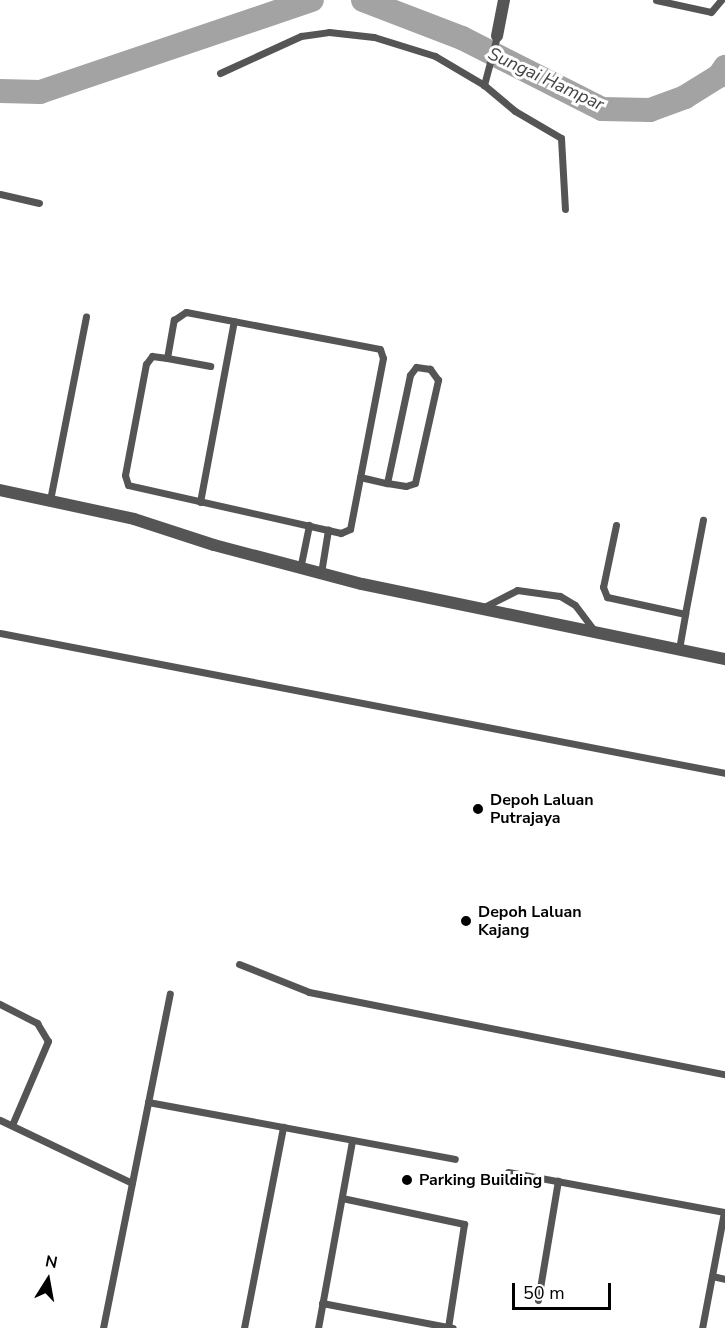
<!DOCTYPE html>
<style>
body{margin:0}
#map{position:relative;width:725px;height:1328px;overflow:hidden;background:#fff;font-family:"Nunito Sans",sans-serif}
div>[style]{position:absolute}
.river>*{height:24px;margin:-12px;padding:0 12px;transform-origin:12px;border-radius:12px;background:#a3a3a3}
.service>*{height:7px;margin:-3.5px;padding:0 3.5px;transform-origin:3.5px;border-radius:3.5px;background:#555}
.minor>*{height:12px;margin:-6px;padding:0 6px;transform-origin:6px;border-radius:6px;background:#555}
.dots>*{width:16px;height:16px;translate:-50% -50%;box-sizing:border-box;border:3px solid #fff;border-radius:50%}
span{translate:-50% -50%;white-space:nowrap;text-align:center;line-height:1.15;-webkit-text-stroke:6px #fff;paint-order:stroke}
.poi-label{font-size:16px;color:#000;font-weight:700}
.left{translate:0 -50%;text-align:left}
.water-label{font-size:18px;color:#444;font-style:italic}
.north{position:absolute;left:18px;top:1250px;width:60px;height:60px;-webkit-text-stroke:4px #fff;paint-order:stroke;rotate:11deg;font-size:16px;font-weight:700;line-height:24px;text-align:center;color:#000}
.north::after{content:'';display:block;margin:auto;width:21px;height:27px;background:#000;clip-path:polygon(50% 0,100% 100%,50% 72%,0 100%)}
.scale{position:absolute;left:512px;top:1283px;width:99px;height:27px;box-sizing:border-box;border:3px solid #000;border-top:0;padding-left:8px;font-size:18px;line-height:21px;white-space:nowrap;color:#000;-webkit-text-stroke:4px #fff;paint-order:stroke}
</style>
<div id="map">
<div class="river">
<i style="left:363px;top:0;width:106px;rotate:21deg"></i>
<i style="left:462px;top:38px;width:157px;rotate:26.9deg"></i>
<i style="left:602px;top:109px;width:48px;rotate:1.2deg"></i>
<i style="left:650px;top:110px;width:37px;rotate:-20deg"></i>
<i style="left:685px;top:97px;width:40px;rotate:-32deg"></i>
<i style="left:719px;top:76px;width:11px;rotate:-56deg"></i>
<i style="left:0;top:91px;width:40px;rotate:1.4deg"></i>
<i style="left:40px;top:92px;width:287px;rotate:-18.7deg"></i>
</div>
<div class="service">
<i style="left:656px;top:0;width:56px;rotate:12.3deg"></i>
<i style="left:711px;top:12px;width:16px;rotate:-50deg"></i>
<i style="left:497px;top:36px;width:51px;rotate:104.9deg"></i>
<i style="left:484px;top:85px;width:40px;rotate:40deg"></i>
<i style="left:515px;top:111px;width:53px;rotate:30.4deg"></i>
<i style="left:561px;top:138px;width:71px;rotate:86.8deg"></i>
<i style="left:220px;top:73px;width:89px;rotate:-24.6deg"></i>
<i style="left:301px;top:36px;width:28px;rotate:-8deg"></i>
<i style="left:329px;top:32px;width:45px;rotate:6.3deg"></i>
<i style="left:374px;top:37px;width:64px;rotate:17.3deg"></i>
<i style="left:435px;top:56px;width:57px;rotate:30.6deg"></i>
<i style="left:0;top:194px;width:40px;rotate:13deg"></i>
<i style="left:186px;top:312px;width:197px;rotate:10.8deg"></i>
<i style="left:380px;top:349px;width:9px;rotate:72deg"></i>
<i style="left:383px;top:358px;width:174px;rotate:100.9deg"></i>
<i style="left:350px;top:529px;width:10px;rotate:156deg"></i>
<i style="left:341px;top:533px;width:218px;rotate:-167.3deg"></i>
<i style="left:128px;top:485px;width:10px;rotate:-107deg"></i>
<i style="left:125px;top:475px;width:113px;rotate:-79.3deg"></i>
<i style="left:146px;top:364px;width:10px;rotate:-53deg"></i>
<i style="left:152px;top:356px;width:15px;rotate:8deg"></i>
<i style="left:167px;top:358px;width:39px;rotate:-80deg"></i>
<i style="left:174px;top:320px;width:14px;rotate:-34deg"></i>
<i style="left:167px;top:358px;width:44px;rotate:10.5deg"></i>
<i style="left:360px;top:477px;width:28px;rotate:13deg"></i>
<i style="left:387px;top:483px;width:19px;rotate:9deg"></i>
<i style="left:406px;top:486px;width:9px;rotate:-18deg"></i>
<i style="left:415px;top:483px;width:106px;rotate:-77.4deg"></i>
<i style="left:438px;top:380px;width:14px;rotate:-126deg"></i>
<i style="left:430px;top:369px;width:14px;rotate:-172deg"></i>
<i style="left:416px;top:367px;width:10px;rotate:127deg"></i>
<i style="left:410px;top:375px;width:110px;rotate:102deg"></i>
<i style="left:50px;top:500px;width:187px;rotate:-78.9deg"></i>
<i style="left:200px;top:502px;width:184px;rotate:-79.4deg"></i>
<i style="left:616px;top:525px;width:63px;rotate:101.8deg"></i>
<i style="left:603px;top:587px;width:11px;rotate:68deg"></i>
<i style="left:607px;top:597px;width:80px;rotate:12.3deg"></i>
<i style="left:685px;top:614px;width:96px;rotate:-79.2deg"></i>
<i style="left:300px;top:569px;width:45px;rotate:-78.4deg"></i>
<i style="left:321px;top:573px;width:44px;rotate:-80.8deg"></i>
<i style="left:482px;top:608px;width:39px;rotate:-27deg"></i>
<i style="left:517px;top:590px;width:43px;rotate:7.9deg"></i>
<i style="left:560px;top:596px;width:17px;rotate:31deg"></i>
<i style="left:575px;top:605px;width:31px;rotate:53deg"></i>
<i style="left:0;top:633px;width:738px;rotate:10.93deg"></i>
<i style="left:679px;top:649px;width:36px;rotate:-80deg"></i>
<i style="left:239px;top:964px;width:75px;rotate:21.8deg"></i>
<i style="left:309px;top:992px;width:424px;rotate:11.2deg"></i>
<i style="left:0;top:1004px;width:42px;rotate:27.2deg"></i>
<i style="left:37px;top:1023px;width:21px;rotate:59deg"></i>
<i style="left:48px;top:1041px;width:91px;rotate:113.2deg"></i>
<i style="left:148px;top:1102px;width:312px;rotate:10.5deg"></i>
<i style="left:0;top:1120px;width:146px;rotate:25.5deg"></i>
<i style="left:508px;top:1172px;width:220px;rotate:10.5deg"></i>
<i style="left:724px;top:1212px;width:118px;rotate:100.7deg"></i>
<i style="left:342px;top:1198px;width:125px;rotate:12deg"></i>
<i style="left:464px;top:1224px;width:104px;rotate:98.8deg"></i>
<i style="left:712px;top:1276px;width:13px;rotate:13deg"></i>
<i style="left:538px;top:1300px;width:121px;rotate:-80.5deg"></i>
<i style="left:322px;top:1303px;width:133px;rotate:10.8deg"></i>
<i style="left:103px;top:1328px;width:341px;rotate:-78.7deg"></i>
<i style="left:244px;top:1328px;width:205px;rotate:-79deg"></i>
<i style="left:318px;top:1328px;width:191px;rotate:-79.7deg"></i>
</div>
<div class="minor">
<i style="left:497px;top:36px;width:37px;rotate:-79deg"></i>
<i style="left:0;top:490px;width:137px;rotate:12.2deg"></i>
<i style="left:134px;top:519px;width:84px;rotate:18deg"></i>
<i style="left:214px;top:545px;width:153px;rotate:14.8deg"></i>
<i style="left:362px;top:584px;width:371px;rotate:11.7deg"></i>
</div>
<div class="dots">
<i style="left:478px;top:809px;background:#000"></i>
<i style="left:466px;top:921px;background:#000"></i>
<i style="left:407px;top:1180px;background:#000"></i>
</div>
<div class="poi-label">
<span class="left" style="left:490px;top:809px">Depoh Laluan<br>Putrajaya</span>
<span class="left" style="left:478px;top:921px">Depoh Laluan<br>Kajang</span>
<span class="left" style="left:419px;top:1180px">Parking Building</span>
</div>
<div class="water-label">
<span style="left:546px;top:79px;rotate:25deg">Sungai Hampar</span>
</div>
<div class="north">N</div>
<div class="scale">50 m</div>
</div>
